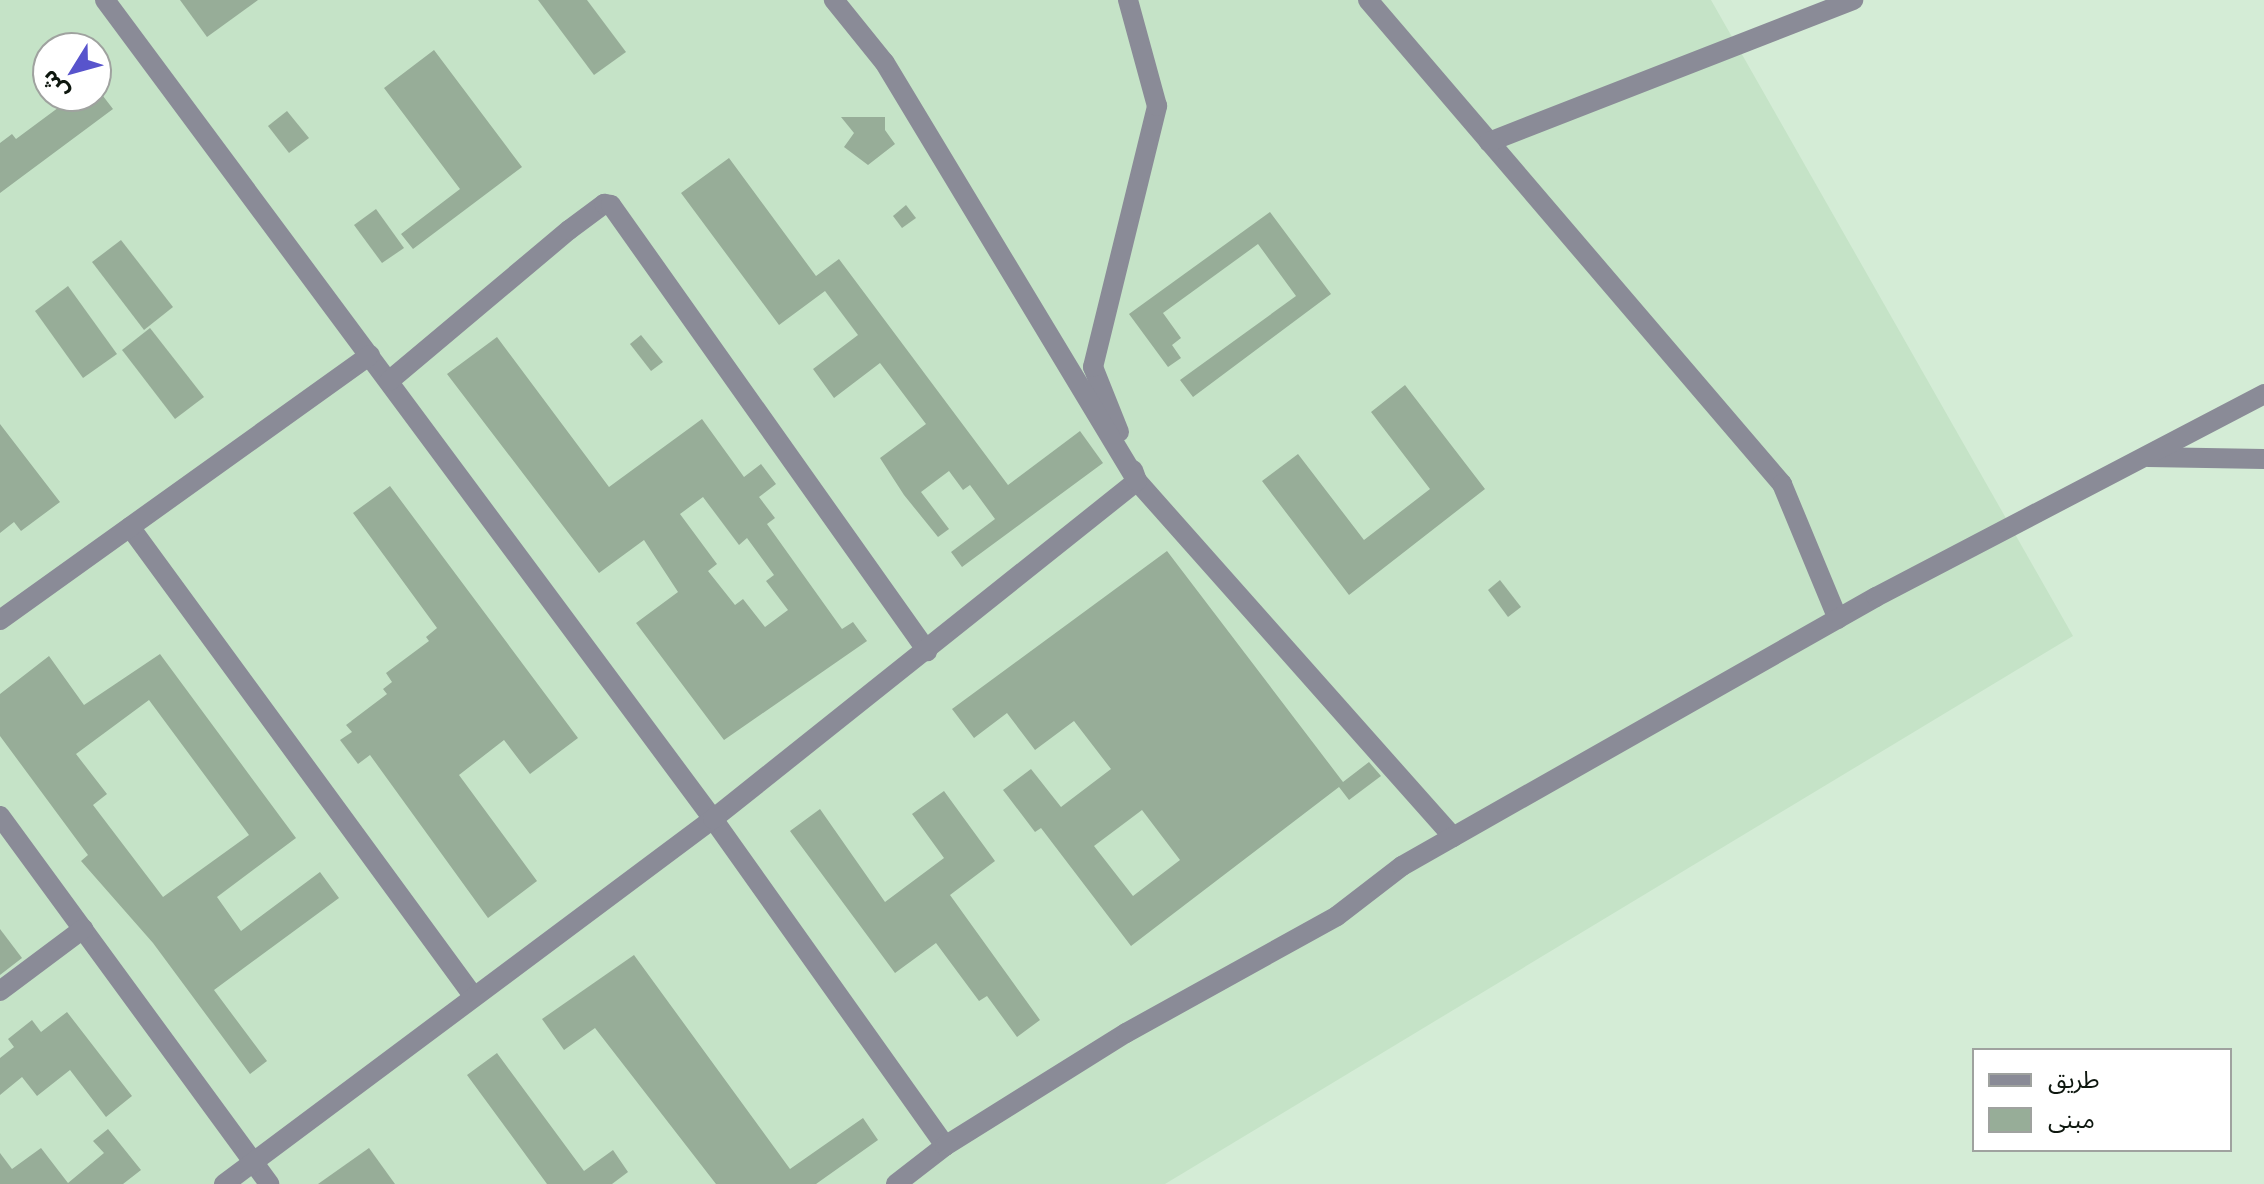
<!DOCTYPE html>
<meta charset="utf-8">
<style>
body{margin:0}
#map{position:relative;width:2264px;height:1184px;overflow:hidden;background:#d4ecd6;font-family:Mulish,"Noto Sans Arabic",sans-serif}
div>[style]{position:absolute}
.built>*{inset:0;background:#c5e3c7}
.building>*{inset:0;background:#97ad98}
.minor>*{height:20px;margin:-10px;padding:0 10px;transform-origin:10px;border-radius:10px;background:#8a8b97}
span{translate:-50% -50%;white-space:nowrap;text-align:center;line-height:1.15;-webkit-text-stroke:6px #fff;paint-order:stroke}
.legend{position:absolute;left:1972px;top:1048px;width:260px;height:104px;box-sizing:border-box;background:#fff;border:2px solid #9fa29f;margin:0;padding:10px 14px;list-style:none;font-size:24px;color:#0e170f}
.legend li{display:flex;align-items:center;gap:16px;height:40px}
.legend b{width:40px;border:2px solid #9fa29f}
.north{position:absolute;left:32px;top:32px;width:80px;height:80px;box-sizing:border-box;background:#fff;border:2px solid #9fa29f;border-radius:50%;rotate:233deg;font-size:22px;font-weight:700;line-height:32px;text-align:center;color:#0e170f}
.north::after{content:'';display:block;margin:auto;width:28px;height:36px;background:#5854cc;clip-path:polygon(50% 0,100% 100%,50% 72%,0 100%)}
</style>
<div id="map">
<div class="built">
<i style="clip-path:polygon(evenodd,0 0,1711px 0,2073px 636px,1165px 1184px,0 1184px,0 0,48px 48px,96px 48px,96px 96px,48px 96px,48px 48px)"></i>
</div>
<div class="building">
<i style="clip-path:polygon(180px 0,258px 0,207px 37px)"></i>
<i style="clip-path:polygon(538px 0,587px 0,626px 52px,594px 75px)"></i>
<i style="clip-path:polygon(434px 50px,522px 167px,413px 249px,401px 234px,460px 189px,384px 88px)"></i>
<i style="clip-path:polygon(74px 96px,103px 96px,113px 109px,0 193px,0 143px,12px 134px,16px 139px)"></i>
<i style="clip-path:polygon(287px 111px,309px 138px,289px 153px,268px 126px)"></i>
<i style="clip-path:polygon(841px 117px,885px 117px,885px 130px,895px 144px,868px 165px,844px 147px,854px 133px)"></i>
<i style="clip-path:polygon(729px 158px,816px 276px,839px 259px,1008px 485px,1080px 431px,1103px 463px,962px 567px,951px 552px,995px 519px,970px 485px,963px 490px,949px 471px,921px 492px,949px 529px,938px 537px,904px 495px,880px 458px,926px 424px,880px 363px,834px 398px,813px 369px,858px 335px,825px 291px,779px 325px,681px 193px)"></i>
<i style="clip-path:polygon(906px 205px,916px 218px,902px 228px,893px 216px)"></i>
<i style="clip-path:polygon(376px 209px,404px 248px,382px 263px,354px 225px)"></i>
<i style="clip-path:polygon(1270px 212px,1331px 294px,1193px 397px,1180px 380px,1296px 296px,1258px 244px,1163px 313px,1181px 338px,1172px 345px,1181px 358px,1168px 367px,1129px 314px)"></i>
<i style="clip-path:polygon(121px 240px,173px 307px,144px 330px,92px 262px)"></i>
<i style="clip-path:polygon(68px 286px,117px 354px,83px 378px,35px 311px)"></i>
<i style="clip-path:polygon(150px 328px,204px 397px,175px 419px,122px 350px)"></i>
<i style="clip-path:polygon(641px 335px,663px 362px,651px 371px,630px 344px)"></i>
<i style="clip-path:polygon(evenodd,497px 337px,609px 487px,702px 419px,744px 477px,761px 464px,776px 484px,759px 497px,775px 518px,767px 524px,842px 629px,853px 622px,867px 641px,724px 740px,636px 623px,678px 592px,644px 540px,599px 573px,447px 374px,497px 337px,703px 497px,739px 545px,747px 538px,774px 575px,766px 581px,788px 610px,765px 627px,743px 599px,735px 605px,708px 571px,717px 564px,680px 514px,703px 497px)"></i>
<i style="clip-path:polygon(1405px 385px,1485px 489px,1349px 595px,1262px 481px,1298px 454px,1364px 540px,1430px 489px,1371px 412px)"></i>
<i style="clip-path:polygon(0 424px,60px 502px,21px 531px,14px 522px,0 533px)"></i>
<i style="clip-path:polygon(390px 486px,578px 738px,530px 774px,504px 740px,459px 775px,537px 881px,488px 918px,370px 755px,358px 764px,340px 740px,352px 732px,346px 725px,387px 694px,383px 689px,392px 682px,386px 673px,429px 641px,426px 637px,437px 628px,353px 513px)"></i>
<i style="clip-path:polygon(evenodd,1167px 551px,1343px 782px,1369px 762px,1381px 776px,1349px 800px,1339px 787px,1131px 946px,1041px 828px,1035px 832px,1003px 790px,1031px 769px,1061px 807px,1111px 769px,1074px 721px,1035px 750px,1007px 713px,974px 738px,952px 709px,1167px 551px,1142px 810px,1180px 860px,1133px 896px,1094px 846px,1142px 810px)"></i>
<i style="clip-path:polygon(1500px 580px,1521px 607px,1508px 617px,1488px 590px)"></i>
<i style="clip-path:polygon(evenodd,160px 654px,296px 838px,217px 897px,241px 931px,320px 872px,339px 898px,214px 990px,267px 1061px,250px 1074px,153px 943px,81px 861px,88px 855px,0 736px,0 694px,49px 656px,84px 705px,160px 654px,149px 700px,249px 835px,163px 897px,93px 805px,107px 794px,76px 754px,149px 700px)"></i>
<i style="clip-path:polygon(944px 791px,995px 861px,950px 895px,1040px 1020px,1017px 1037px,987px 996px,979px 1001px,936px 943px,895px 973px,790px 831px,820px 809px,885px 902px,944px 858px,912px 814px)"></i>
<i style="clip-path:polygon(0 929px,22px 958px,0 975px)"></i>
<i style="clip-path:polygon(634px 955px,790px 1169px,863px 1118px,878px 1140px,816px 1184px,716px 1184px,595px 1028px,564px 1050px,542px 1019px)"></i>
<i style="clip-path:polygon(67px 1012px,132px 1096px,106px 1117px,70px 1070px,37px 1096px,22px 1077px,0 1095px,0 1058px,14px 1047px,8px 1039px,32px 1020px,41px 1032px)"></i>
<i style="clip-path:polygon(497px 1053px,584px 1171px,613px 1150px,628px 1172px,612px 1184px,547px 1184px,467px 1075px)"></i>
<i style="clip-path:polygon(108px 1129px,141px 1170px,123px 1184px,0 1184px,0 1153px,12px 1169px,41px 1148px,68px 1183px,104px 1153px,93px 1141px)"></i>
<i style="clip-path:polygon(369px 1148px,395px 1184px,318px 1184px)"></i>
</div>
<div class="minor">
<i style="left:105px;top:0;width:1020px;rotate:53.41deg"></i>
<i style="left:713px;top:819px;width:401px;rotate:54.6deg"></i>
<i style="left:1368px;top:0;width:637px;rotate:49.46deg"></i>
<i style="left:1782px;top:484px;width:146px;rotate:67.5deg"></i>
<i style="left:1489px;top:142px;width:391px;rotate:-21.3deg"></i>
<i style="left:389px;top:381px;width:235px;rotate:-40deg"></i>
<i style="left:569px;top:230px;width:44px;rotate:-36.6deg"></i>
<i style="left:604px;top:204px;width:7px;rotate:8deg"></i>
<i style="left:611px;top:205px;width:547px;rotate:54.68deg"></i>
<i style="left:1119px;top:432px;width:70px;rotate:-111.8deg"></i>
<i style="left:1093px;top:367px;width:269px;rotate:-76.2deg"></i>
<i style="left:1157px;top:106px;width:110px;rotate:-105.3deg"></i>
<i style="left:2148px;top:457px;width:116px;rotate:1deg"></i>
<i style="left:1133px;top:470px;width:12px;rotate:70deg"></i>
<i style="left:1137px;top:481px;width:476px;rotate:48.4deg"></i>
<i style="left:130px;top:527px;width:582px;rotate:53.8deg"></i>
<i style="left:0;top:620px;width:455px;rotate:-35.6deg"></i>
<i style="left:0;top:816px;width:456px;rotate:53.8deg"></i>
<i style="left:0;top:991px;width:104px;rotate:-36.8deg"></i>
<i style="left:224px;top:1184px;width:610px;rotate:-36.74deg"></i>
<i style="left:713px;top:819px;width:542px;rotate:-38.56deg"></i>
<i style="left:1137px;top:481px;width:489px;rotate:-121.1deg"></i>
<i style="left:884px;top:62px;width:80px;rotate:-128.9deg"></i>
<i style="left:896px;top:1184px;width:62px;rotate:-37.8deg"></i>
<i style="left:945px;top:1146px;width:213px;rotate:-32deg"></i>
<i style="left:1126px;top:1033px;width:241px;rotate:-29deg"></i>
<i style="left:1337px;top:916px;width:82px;rotate:-37.6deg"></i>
<i style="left:1402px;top:866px;width:545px;rotate:-29.58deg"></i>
<i style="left:1876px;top:597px;width:438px;rotate:-27.6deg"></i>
</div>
<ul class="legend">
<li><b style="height:10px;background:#8a8b97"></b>طريق</li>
<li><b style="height:22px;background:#97ad98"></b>مبنى</li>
</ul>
<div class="north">ش</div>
</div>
